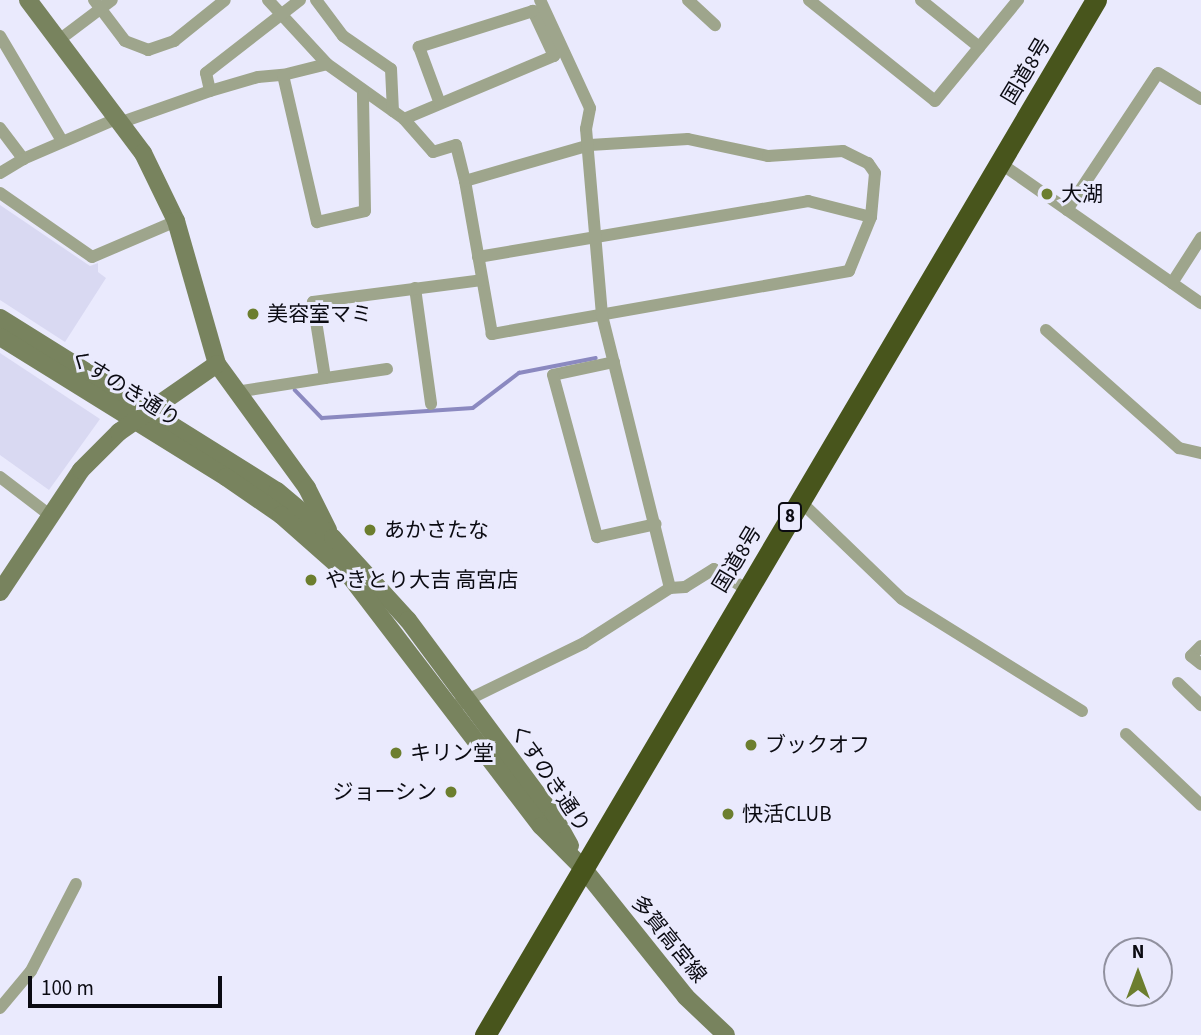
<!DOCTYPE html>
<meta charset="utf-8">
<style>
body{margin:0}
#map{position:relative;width:1201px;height:1035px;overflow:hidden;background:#eaeafd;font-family:"Source Sans 3","Noto Sans JP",sans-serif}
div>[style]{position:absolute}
.built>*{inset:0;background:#d9d9f2}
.stream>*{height:3.5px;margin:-1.75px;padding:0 1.75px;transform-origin:1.75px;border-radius:1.75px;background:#8b89c0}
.street>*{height:12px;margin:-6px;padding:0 6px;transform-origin:6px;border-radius:6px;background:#9ea58c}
.secondary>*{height:18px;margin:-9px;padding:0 9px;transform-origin:9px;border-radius:9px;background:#78835e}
.highway>*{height:21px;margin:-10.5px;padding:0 10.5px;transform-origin:10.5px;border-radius:10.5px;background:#48551c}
.dots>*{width:19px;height:19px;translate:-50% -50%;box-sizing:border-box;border:4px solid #eaeafd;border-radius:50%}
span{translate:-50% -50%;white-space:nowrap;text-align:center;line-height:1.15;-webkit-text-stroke:6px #eaeafd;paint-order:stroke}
.shield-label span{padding:2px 5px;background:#eaeafd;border:2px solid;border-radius:5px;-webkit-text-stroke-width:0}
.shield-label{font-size:19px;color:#0b0b12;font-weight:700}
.street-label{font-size:21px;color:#0b0b12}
.poi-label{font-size:21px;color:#0b0b12}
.left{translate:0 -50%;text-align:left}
.right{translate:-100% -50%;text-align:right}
.north{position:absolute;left:1103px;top:937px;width:70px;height:70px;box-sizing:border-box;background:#eaeafd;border:2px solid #91919f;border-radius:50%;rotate:0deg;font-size:19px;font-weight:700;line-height:28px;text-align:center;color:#0b0b12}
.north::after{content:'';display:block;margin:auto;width:24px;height:32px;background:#6c7e2e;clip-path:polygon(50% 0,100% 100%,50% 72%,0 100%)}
.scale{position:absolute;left:28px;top:976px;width:194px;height:32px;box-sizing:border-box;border:4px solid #0b0b12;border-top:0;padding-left:9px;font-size:21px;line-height:24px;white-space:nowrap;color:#0b0b12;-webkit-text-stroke:5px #eaeafd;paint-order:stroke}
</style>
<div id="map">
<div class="built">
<i style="clip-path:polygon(0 205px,90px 266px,98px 263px,98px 272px,106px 278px,65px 342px,0 300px)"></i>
<i style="clip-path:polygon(0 353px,100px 419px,49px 490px,0 455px)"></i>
</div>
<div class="stream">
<i style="left:295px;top:390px;width:39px;rotate:46deg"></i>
<i style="left:322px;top:418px;width:151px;rotate:-3.8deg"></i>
<i style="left:473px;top:408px;width:58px;rotate:-37.3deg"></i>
<i style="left:519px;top:373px;width:78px;rotate:-11deg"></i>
</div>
<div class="street">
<i style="left:94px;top:0;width:51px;rotate:52.9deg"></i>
<i style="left:125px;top:41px;width:25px;rotate:21deg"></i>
<i style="left:148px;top:50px;width:28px;rotate:-19deg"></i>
<i style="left:174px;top:41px;width:65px;rotate:-38.8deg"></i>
<i style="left:268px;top:0;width:87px;rotate:47.3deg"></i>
<i style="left:327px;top:64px;width:95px;rotate:35.5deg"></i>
<i style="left:404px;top:119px;width:163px;rotate:-22.8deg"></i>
<i style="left:554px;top:56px;width:50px;rotate:-115deg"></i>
<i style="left:533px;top:11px;width:120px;rotate:162.5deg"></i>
<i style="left:419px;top:47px;width:58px;rotate:69.7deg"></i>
<i style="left:300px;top:0;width:119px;rotate:142.2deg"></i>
<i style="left:206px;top:73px;width:18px;rotate:77deg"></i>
<i style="left:210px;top:91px;width:50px;rotate:-16.3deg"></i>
<i style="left:258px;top:77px;width:25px;rotate:-5deg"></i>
<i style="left:283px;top:75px;width:151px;rotate:77deg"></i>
<i style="left:317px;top:222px;width:49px;rotate:-12.9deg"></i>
<i style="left:365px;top:211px;width:120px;rotate:-91deg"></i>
<i style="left:316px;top:0;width:45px;rotate:53.1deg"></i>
<i style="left:343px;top:36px;width:58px;rotate:34.5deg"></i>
<i style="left:391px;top:69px;width:42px;rotate:87.3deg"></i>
<i style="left:688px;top:0;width:37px;rotate:43deg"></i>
<i style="left:809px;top:0;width:161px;rotate:38.7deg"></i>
<i style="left:935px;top:101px;width:131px;rotate:-50.6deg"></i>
<i style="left:921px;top:0;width:75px;rotate:39deg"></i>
<i style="left:0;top:36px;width:122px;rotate:59.4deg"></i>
<i style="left:59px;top:40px;width:66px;rotate:-37deg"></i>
<i style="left:283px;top:75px;width:45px;rotate:-14deg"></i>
<i style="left:404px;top:119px;width:44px;rotate:48.7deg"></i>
<i style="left:433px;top:152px;width:24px;rotate:-17deg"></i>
<i style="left:456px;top:145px;width:37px;rotate:76deg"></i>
<i style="left:122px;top:122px;width:93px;rotate:-19.4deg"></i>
<i style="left:0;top:128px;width:39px;rotate:53deg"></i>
<i style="left:23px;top:159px;width:103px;rotate:-23.3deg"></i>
<i style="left:688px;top:139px;width:82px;rotate:12deg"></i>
<i style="left:768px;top:156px;width:75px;rotate:-3.8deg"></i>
<i style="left:843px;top:151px;width:28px;rotate:26deg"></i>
<i style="left:868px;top:163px;width:12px;rotate:55deg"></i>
<i style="left:875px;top:173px;width:44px;rotate:95.2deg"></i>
<i style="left:871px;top:217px;width:58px;rotate:112.2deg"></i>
<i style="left:849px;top:271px;width:363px;rotate:170deg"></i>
<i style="left:492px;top:334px;width:155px;rotate:-100deg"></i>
<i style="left:465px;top:181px;width:130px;rotate:-16.1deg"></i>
<i style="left:590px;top:145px;width:98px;rotate:-3.5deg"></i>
<i style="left:1000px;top:163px;width:245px;rotate:34.9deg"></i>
<i style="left:0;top:173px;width:27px;rotate:-31deg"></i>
<i style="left:0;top:193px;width:112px;rotate:34.8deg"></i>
<i style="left:92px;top:257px;width:91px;rotate:-23.2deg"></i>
<i style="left:1067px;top:210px;width:164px;rotate:-56.4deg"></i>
<i style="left:1158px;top:73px;width:50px;rotate:31.2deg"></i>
<i style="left:478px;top:257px;width:335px;rotate:-9.6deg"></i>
<i style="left:808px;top:201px;width:65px;rotate:14.3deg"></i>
<i style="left:1172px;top:283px;width:54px;rotate:-57.2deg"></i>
<i style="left:415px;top:288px;width:117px;rotate:82.1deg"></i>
<i style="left:1046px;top:330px;width:178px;rotate:41.6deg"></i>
<i style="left:1179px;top:448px;width:23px;rotate:13deg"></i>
<i style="left:614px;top:362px;width:62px;rotate:168deg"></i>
<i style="left:553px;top:375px;width:168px;rotate:74.8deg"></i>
<i style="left:597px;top:537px;width:60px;rotate:-12.4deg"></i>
<i style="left:387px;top:369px;width:63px;rotate:171.7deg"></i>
<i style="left:325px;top:378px;width:77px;rotate:-99deg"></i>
<i style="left:313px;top:302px;width:170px;rotate:-7.4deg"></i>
<i style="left:236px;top:392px;width:90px;rotate:-8.9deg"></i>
<i style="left:0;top:477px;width:64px;rotate:37.4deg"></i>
<i style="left:800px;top:501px;width:141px;rotate:43.9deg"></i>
<i style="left:902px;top:599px;width:212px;rotate:31.9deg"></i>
<i style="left:670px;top:588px;width:15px;rotate:-4deg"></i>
<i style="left:685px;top:587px;width:34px;rotate:-32deg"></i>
<i style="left:714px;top:569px;width:39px;rotate:32deg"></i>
<i style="left:1201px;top:646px;width:14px;rotate:135deg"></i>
<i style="left:1191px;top:656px;width:13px;rotate:39deg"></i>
<i style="left:1178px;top:683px;width:32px;rotate:44deg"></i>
<i style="left:453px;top:707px;width:146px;rotate:-26deg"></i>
<i style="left:584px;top:643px;width:102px;rotate:-32.6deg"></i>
<i style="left:670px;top:588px;width:281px;rotate:-104deg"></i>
<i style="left:602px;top:315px;width:187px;rotate:-94.9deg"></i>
<i style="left:586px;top:129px;width:21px;rotate:-79deg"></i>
<i style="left:590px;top:108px;width:119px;rotate:-114.8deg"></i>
<i style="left:1126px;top:734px;width:103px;rotate:43.4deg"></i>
<i style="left:0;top:1008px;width:48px;rotate:-50deg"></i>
<i style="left:31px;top:971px;width:98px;rotate:-62.7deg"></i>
</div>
<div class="secondary">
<i style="left:28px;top:0;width:191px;rotate:53.1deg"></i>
<i style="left:143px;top:153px;width:76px;rotate:64.1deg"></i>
<i style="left:176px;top:221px;width:149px;rotate:74deg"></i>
<i style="left:217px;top:364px;width:153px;rotate:54deg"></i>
<i style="left:307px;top:488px;width:47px;rotate:63.4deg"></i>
<i style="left:0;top:318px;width:327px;rotate:32deg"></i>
<i style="left:277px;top:491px;width:73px;rotate:40deg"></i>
<i style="left:333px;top:538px;width:111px;rotate:47.6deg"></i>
<i style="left:408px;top:620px;width:243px;rotate:53.4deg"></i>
<i style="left:553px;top:815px;width:35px;rotate:61deg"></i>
<i style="left:0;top:337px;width:266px;rotate:31.8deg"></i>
<i style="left:226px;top:477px;width:67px;rotate:34.6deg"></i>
<i style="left:281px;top:515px;width:91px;rotate:41.4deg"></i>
<i style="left:349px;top:575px;width:316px;rotate:52.6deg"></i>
<i style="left:541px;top:826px;width:58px;rotate:45deg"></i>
<i style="left:582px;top:867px;width:166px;rotate:51.3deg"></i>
<i style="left:686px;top:997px;width:55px;rotate:43.5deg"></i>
<i style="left:0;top:592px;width:146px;rotate:-56.4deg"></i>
<i style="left:81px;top:470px;width:54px;rotate:-45deg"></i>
<i style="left:119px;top:432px;width:119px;rotate:-34.8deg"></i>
</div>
<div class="highway">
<i style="left:485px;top:1035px;width:1202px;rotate:-59.45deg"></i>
</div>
<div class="dots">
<i style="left:1047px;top:194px;background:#6c7e2e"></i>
<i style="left:253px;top:314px;background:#6c7e2e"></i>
<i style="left:370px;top:530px;background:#6c7e2e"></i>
<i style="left:311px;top:580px;background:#6c7e2e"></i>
<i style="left:751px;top:745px;background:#6c7e2e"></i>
<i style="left:396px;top:753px;background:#6c7e2e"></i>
<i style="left:451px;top:792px;background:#6c7e2e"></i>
<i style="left:728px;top:814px;background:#6c7e2e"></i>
</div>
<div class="shield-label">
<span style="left:790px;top:517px">8</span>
</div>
<div class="street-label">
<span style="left:1026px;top:71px;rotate:-59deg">国道8号</span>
<span style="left:125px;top:388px;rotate:32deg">くすのき通り</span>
<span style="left:737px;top:559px;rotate:-59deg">国道8号</span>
<span style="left:550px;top:778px;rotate:56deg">くすのき通り</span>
<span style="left:669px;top:939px;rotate:51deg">多賀高宮線</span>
</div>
<div class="poi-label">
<span class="left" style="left:1061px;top:194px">大湖</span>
<span class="left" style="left:267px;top:314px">美容室マミ</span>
<span class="left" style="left:384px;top:530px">あかさたな</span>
<span class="left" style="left:325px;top:580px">やきとり大吉 高宮店</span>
<span class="left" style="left:765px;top:745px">ブックオフ</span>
<span class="left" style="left:410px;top:753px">キリン堂</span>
<span class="right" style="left:437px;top:792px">ジョーシン</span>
<span class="left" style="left:742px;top:814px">快活CLUB</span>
</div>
<div class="north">N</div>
<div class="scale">100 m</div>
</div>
